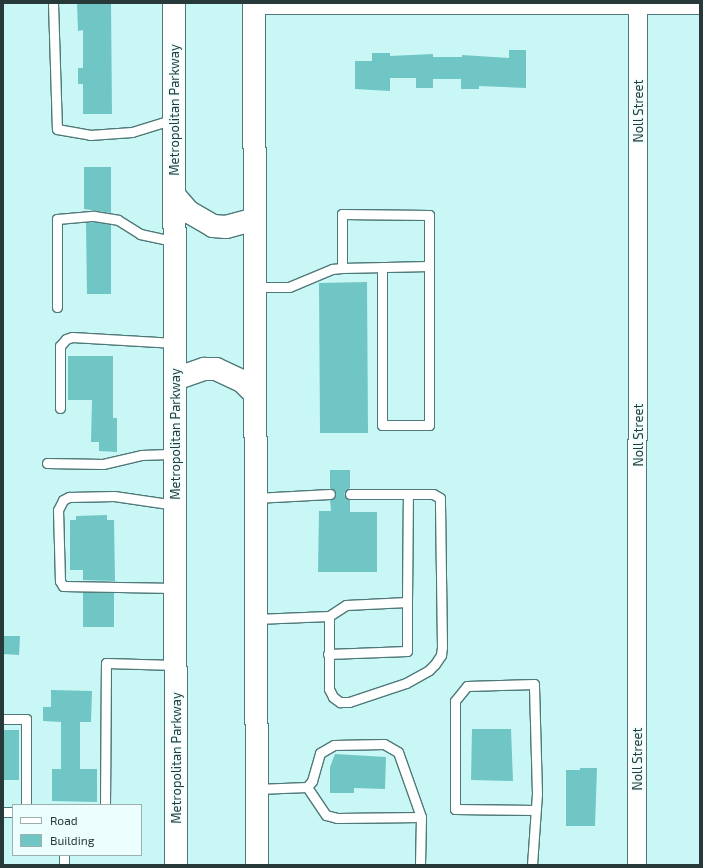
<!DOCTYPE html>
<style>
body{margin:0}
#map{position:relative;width:703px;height:868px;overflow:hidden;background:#c9f7f5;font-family:"Exo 2",sans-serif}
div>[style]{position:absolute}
.building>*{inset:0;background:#6fc6c5}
.roads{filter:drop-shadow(1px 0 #4f7978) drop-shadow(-1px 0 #4f7978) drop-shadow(0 1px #4f7978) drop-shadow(0 -1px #4f7978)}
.service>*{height:9px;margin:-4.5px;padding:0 4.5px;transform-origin:4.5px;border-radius:4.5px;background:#fff}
.minor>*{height:18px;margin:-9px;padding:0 9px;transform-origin:9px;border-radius:9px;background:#fff}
.primary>*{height:22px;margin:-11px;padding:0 11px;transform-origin:11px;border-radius:11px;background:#fff}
span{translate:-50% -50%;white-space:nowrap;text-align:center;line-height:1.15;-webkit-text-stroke:3px #ecfefd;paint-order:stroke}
.street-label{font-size:13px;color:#273a39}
.frame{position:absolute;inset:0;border:4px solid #273a39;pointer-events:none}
.legend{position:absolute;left:12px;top:804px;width:130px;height:52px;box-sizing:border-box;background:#ecfefd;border:1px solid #9db0af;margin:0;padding:5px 7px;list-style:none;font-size:12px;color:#273a39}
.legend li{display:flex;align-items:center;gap:8px;height:20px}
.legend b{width:20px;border:1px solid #9db0af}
</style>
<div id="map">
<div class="building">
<i style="clip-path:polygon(77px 3px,111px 3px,112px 114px,83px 114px,83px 84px,78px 84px,78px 68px,83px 68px,83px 30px,78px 31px)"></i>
<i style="clip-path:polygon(509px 50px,526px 50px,526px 88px,479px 86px,479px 89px,461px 89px,461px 79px,433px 79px,433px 88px,416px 88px,416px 78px,390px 78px,390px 91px,355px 89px,355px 61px,372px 61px,372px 53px,390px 53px,390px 56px,433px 54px,433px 57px,462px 57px,462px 55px,509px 58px)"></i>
<i style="clip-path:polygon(84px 167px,111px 167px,111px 213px,84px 209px)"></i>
<i style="clip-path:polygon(94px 222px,111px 225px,111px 294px,87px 294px,86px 223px)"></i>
<i style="clip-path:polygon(367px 282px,368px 433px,320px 433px,319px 283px)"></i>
<i style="clip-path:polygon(68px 356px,113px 356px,113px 418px,117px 418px,117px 452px,99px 451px,99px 442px,91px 442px,92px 400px,68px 400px)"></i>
<i style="clip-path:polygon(330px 470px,350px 470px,350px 488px,344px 494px,350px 500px,350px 512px,377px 512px,377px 572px,318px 572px,319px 511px,331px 511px,330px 500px,336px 494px,330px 488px)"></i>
<i style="clip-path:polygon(107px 515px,107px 520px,114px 520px,115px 581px,83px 580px,83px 570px,70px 570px,70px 520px,76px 520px,76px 516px)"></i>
<i style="clip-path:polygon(83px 592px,114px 593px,114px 627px,83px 627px)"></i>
<i style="clip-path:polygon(3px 636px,20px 636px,19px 655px,3px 654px)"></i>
<i style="clip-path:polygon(51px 690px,92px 691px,91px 722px,80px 722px,80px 769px,97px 769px,97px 802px,52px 801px,52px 769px,61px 769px,61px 722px,43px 721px,43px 707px,51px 707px)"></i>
<i style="clip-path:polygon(472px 729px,511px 729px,513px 781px,471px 780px)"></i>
<i style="clip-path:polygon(3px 730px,19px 730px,19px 780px,3px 780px)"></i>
<i style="clip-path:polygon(335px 754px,386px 757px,385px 789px,354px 788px,354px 793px,330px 793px,330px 767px)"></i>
<i style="clip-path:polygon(580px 768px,597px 768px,595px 826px,566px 826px,566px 770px,580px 770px)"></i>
</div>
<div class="roads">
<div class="service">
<i style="left:53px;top:3px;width:126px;rotate:88.2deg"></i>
<i style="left:57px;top:129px;width:34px;rotate:10deg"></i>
<i style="left:90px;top:135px;width:42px;rotate:-4.1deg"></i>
<i style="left:132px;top:132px;width:44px;rotate:-17.2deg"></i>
<i style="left:382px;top:267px;width:158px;rotate:90deg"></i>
<i style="left:382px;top:425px;width:47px"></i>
<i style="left:429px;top:425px;width:159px;rotate:-90deg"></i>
<i style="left:255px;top:287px;width:34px"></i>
<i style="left:289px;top:287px;width:47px;rotate:-22.7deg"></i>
<i style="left:332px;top:269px;width:10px;rotate:-6deg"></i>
<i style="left:342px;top:268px;width:87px;rotate:-1.3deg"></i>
<i style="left:429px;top:266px;width:51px;rotate:-90deg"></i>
<i style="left:429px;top:215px;width:87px;rotate:-179.3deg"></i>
<i style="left:342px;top:214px;width:54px;rotate:90deg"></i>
<i style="left:57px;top:307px;width:88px;rotate:-90deg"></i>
<i style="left:57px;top:219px;width:37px;rotate:-5deg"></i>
<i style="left:94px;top:216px;width:24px;rotate:9deg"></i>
<i style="left:118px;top:220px;width:26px;rotate:32deg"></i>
<i style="left:140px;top:234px;width:35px;rotate:12deg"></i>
<i style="left:60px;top:408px;width:62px;rotate:-90deg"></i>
<i style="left:60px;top:346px;width:9px;rotate:-49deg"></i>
<i style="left:66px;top:339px;width:6px;rotate:-18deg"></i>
<i style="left:72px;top:337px;width:103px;rotate:3.3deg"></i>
<i style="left:47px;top:463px;width:56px;rotate:1deg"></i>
<i style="left:103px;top:464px;width:39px;rotate:-13deg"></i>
<i style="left:141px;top:455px;width:35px;rotate:-2deg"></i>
<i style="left:255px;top:498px;width:75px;rotate:-3.1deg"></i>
<i style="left:175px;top:588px;width:112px;rotate:-179deg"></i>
<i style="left:63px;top:586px;width:6px;rotate:-121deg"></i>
<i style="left:60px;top:581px;width:71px;rotate:-91.6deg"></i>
<i style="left:58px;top:510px;width:11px;rotate:-63deg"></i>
<i style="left:63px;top:500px;width:7px;rotate:-27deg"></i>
<i style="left:69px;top:497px;width:45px;rotate:-1.3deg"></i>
<i style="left:114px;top:496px;width:62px;rotate:8.4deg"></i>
<i style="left:329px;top:616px;width:20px;rotate:-33deg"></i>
<i style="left:346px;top:605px;width:61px;rotate:-2.8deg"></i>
<i style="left:407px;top:602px;width:108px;rotate:-89.5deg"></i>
<i style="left:256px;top:619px;width:73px;rotate:-2.4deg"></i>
<i style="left:329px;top:616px;width:73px;rotate:90deg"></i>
<i style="left:329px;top:689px;width:9px;rotate:63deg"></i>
<i style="left:333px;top:697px;width:9px;rotate:36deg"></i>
<i style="left:340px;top:702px;width:9px"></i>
<i style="left:349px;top:702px;width:60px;rotate:-18.4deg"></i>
<i style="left:406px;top:683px;width:26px;rotate:-29deg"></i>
<i style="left:429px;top:670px;width:8px;rotate:-45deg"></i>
<i style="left:435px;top:664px;width:11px;rotate:-56deg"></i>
<i style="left:441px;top:655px;width:8px;rotate:-83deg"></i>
<i style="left:442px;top:647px;width:149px;rotate:-90.8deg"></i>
<i style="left:440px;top:498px;width:8px;rotate:-150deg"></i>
<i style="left:433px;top:494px;width:83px;rotate:180deg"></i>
<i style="left:328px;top:654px;width:79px;rotate:-2.2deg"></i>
<i style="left:407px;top:651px;width:49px;rotate:-90deg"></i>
<i style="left:3px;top:719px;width:23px"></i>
<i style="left:26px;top:719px;width:86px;rotate:90deg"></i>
<i style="left:307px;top:787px;width:34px;rotate:56deg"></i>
<i style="left:326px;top:815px;width:11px;rotate:15deg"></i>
<i style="left:337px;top:818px;width:84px;rotate:-0.7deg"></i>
<i style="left:257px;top:789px;width:50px;rotate:-2.3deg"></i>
<i style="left:307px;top:787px;width:8px;rotate:-50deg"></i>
<i style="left:312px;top:781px;width:29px;rotate:-74deg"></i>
<i style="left:320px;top:753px;width:16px;rotate:-30deg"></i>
<i style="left:334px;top:745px;width:50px;rotate:-1.1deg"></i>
<i style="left:384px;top:744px;width:16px;rotate:30deg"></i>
<i style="left:398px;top:752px;width:69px;rotate:70.5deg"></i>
<i style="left:421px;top:817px;width:48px;rotate:91.2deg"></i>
<i style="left:105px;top:805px;width:142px;rotate:-89.6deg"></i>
<i style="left:106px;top:663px;width:69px;rotate:1.7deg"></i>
<i style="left:3px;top:812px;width:10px"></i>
<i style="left:64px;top:865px;width:10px;rotate:-90deg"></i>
<i style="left:532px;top:865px;width:71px;rotate:-86deg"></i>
<i style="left:537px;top:794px;width:110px;rotate:-91.6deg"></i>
<i style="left:534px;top:684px;width:67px;rotate:178.3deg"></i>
<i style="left:467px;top:686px;width:19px;rotate:129deg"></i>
<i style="left:455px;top:701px;width:108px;rotate:90deg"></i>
<i style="left:455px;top:809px;width:80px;rotate:0.7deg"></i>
</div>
<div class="minor">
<i style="left:254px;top:5px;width:446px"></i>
<i style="left:637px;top:865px;width:861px;rotate:-89.93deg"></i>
</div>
<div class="primary">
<i style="left:174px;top:3px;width:862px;rotate:89.87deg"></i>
<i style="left:254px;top:3px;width:862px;rotate:89.8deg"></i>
<i style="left:174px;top:195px;width:23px;rotate:49deg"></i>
<i style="left:189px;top:212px;width:28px;rotate:30deg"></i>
<i style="left:213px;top:226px;width:13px;rotate:4deg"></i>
<i style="left:226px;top:227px;width:30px;rotate:-15deg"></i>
<i style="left:175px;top:379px;width:31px;rotate:-19deg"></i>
<i style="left:204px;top:369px;width:12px"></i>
<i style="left:216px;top:369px;width:29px;rotate:25deg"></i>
<i style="left:242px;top:381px;width:18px;rotate:45deg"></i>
</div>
</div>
<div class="street-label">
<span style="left:174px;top:110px;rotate:-90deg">Metropolitan Parkway</span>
<span style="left:638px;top:111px;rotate:-90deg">Noll Street</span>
<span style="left:175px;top:434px;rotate:-90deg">Metropolitan Parkway</span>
<span style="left:638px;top:435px;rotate:-90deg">Noll Street</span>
<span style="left:176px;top:758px;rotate:-90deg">Metropolitan Parkway</span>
<span style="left:637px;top:759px;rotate:-90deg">Noll Street</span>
</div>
<div class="frame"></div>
<ul class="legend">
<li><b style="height:5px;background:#fff"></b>Road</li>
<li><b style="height:11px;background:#6fc6c5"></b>Building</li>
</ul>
</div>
